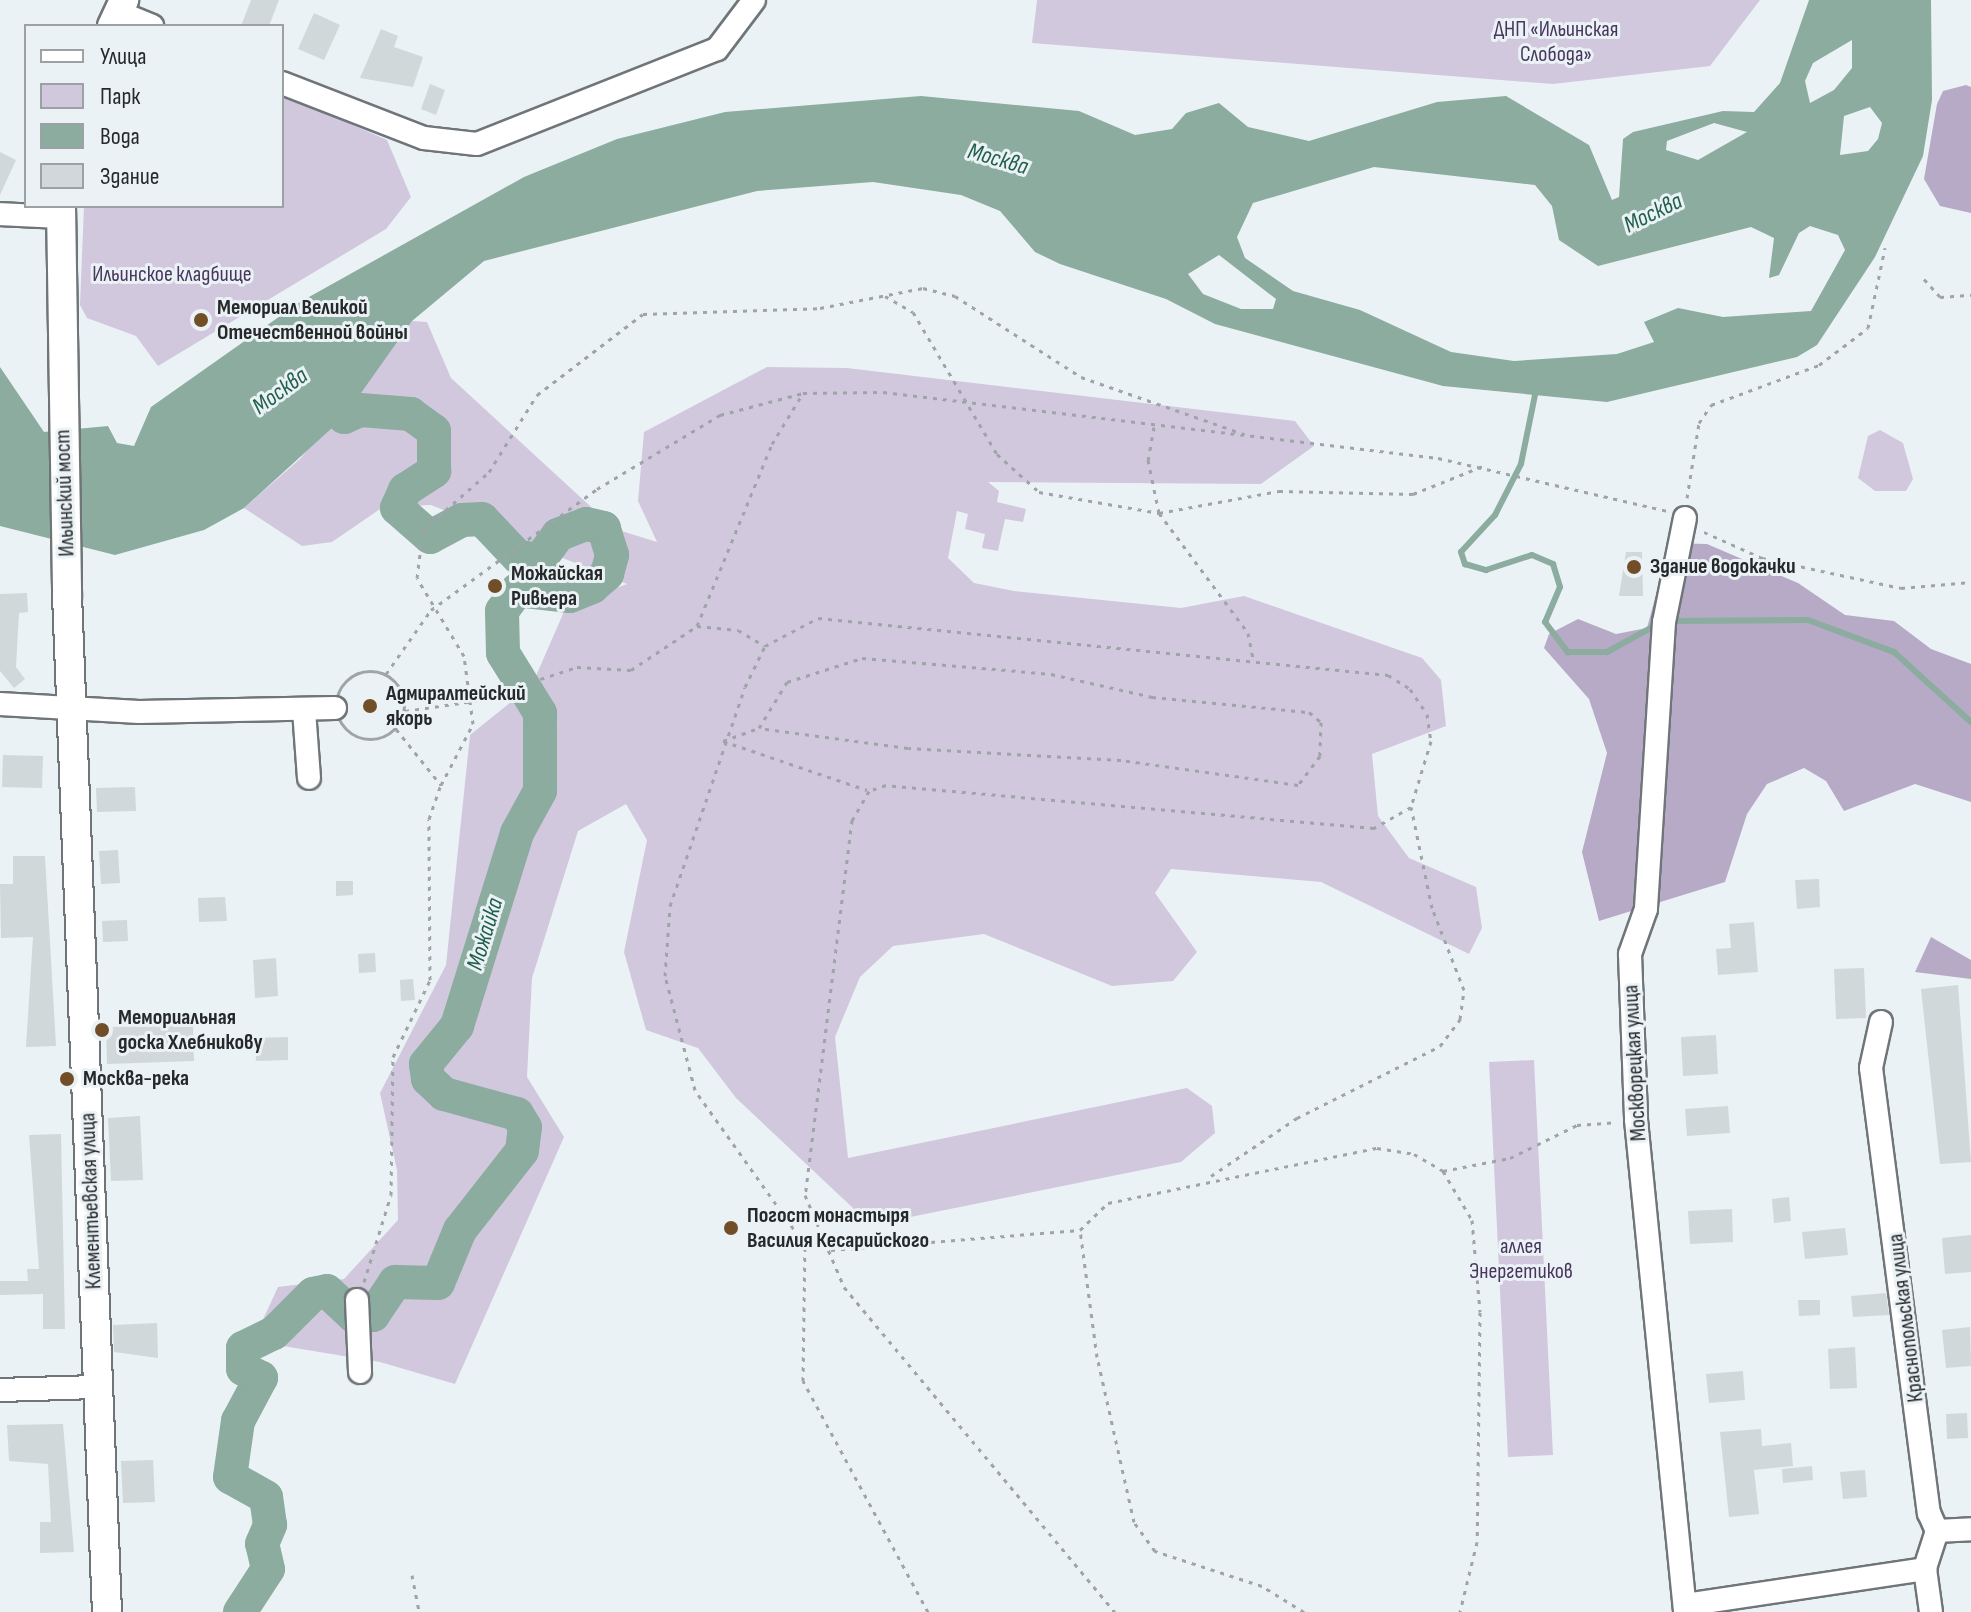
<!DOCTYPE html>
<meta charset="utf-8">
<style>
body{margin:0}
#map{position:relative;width:1971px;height:1612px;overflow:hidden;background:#ebf2f6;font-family:"Sofia Sans Condensed",sans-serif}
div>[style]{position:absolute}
.green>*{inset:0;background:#d1c8de}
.forest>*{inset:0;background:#b6aac6}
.water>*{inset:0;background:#8bac9e}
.stream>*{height:6px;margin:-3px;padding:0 3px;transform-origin:3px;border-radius:3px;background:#8bac9e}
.river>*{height:34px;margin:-17px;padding:0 17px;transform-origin:17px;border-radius:17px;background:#8bac9e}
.building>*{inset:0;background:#d0d8d9}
.path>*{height:3px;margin-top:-1.5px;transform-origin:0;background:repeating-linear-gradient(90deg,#9ea4a7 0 4px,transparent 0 10px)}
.path>.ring{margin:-1.5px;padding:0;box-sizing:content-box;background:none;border:3px solid #9ea4a7;border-radius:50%}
.roads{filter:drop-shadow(2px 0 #6f7579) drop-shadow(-2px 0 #6f7579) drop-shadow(0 2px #6f7579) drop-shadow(0 -2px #6f7579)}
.minor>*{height:22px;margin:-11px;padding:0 11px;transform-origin:11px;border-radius:11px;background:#fff}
.major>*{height:28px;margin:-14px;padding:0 14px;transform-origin:14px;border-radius:14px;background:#fff}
.dots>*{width:22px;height:22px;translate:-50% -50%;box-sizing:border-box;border:4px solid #ebf2f6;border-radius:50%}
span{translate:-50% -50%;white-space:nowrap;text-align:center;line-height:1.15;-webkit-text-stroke:6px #ebf2f6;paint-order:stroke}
.park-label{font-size:22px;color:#49365e}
.poi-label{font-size:22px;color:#26292a;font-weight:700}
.left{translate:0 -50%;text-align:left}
.street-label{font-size:22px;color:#26292a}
.water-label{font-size:24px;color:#23604c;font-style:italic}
.legend{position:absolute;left:24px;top:24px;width:260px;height:184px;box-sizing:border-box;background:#ebf2f6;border:2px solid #9ca2a4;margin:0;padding:10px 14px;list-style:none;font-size:24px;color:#26292a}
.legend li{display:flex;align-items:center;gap:16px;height:40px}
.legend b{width:40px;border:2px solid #9ca2a4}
</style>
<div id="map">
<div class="green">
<i style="clip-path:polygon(1037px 0,1760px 0,1710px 66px,1553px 84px,1032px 43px)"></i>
<i style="clip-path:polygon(282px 94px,387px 140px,411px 197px,386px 229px,158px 366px,136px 336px,87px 318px,80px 305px,84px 206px,282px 206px)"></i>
<i style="clip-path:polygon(412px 321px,427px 322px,451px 378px,615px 529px,657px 542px,638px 501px,644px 432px,767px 367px,847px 368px,1295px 421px,1314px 446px,1261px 484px,988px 482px,999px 491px,997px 502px,1026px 509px,1023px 522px,1005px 519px,998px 551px,982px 548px,985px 534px,965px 529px,968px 514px,957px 511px,948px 558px,974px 583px,1014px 591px,1181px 608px,1244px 596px,1422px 658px,1441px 680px,1446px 726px,1372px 754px,1378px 816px,1409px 858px,1476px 887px,1482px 928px,1469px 954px,1321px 882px,1171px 869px,1155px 893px,1197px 952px,1173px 981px,1112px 986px,984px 934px,893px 946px,860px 977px,835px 1037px,848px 1158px,1187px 1088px,1212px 1106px,1215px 1133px,1181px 1162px,871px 1225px,736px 1098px,698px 1048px,646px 1030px,624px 952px,647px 840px,626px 804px,578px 831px,532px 978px,527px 1077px,564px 1137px,455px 1384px,380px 1362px,253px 1341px,278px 1287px,344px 1279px,398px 1220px,397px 1170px,380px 1093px,446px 965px,470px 735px,532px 685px,566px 607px,627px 584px,431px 505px,383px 507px,332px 542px,302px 546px,244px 508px,300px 459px)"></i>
<i style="clip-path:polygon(1880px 430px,1903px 443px,1913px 479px,1906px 491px,1875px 491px,1858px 478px,1868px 436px)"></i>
<i style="clip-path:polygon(1534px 1060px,1553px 1455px,1508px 1457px,1489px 1062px)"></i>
</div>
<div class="forest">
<i style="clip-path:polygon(1966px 85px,1971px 87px,1971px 213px,1940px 206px,1924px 179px,1937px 104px,1943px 91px)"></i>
<i style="clip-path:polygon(1670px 543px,1707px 544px,1798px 583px,1845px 615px,1894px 621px,1931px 649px,1971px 664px,1971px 802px,1915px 784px,1844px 811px,1826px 781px,1804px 768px,1767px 784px,1747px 814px,1725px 882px,1599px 921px,1582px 852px,1607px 753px,1589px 699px,1544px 648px,1549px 634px,1578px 619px,1616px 634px,1647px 628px)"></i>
<i style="clip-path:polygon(1931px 937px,1971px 960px,1971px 979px,1915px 972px)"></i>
</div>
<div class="water">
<i style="clip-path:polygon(evenodd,1809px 0,1931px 0,1932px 100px,1923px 156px,1875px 257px,1817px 345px,1797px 357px,1607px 402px,1443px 386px,1215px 324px,1166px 299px,1060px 264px,1035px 252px,1000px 211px,961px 195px,873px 182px,757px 191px,484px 261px,412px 321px,344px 417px,244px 508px,204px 530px,115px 555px,0 526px,0 367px,44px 432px,108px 426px,117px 443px,134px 446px,151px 407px,300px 302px,524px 177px,617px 139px,725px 112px,921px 96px,1079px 111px,1135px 135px,1172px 129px,1186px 113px,1219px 103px,1248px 127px,1309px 141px,1437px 102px,1506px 96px,1589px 145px,1612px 200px,1619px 197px,1623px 139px,1633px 132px,1723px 111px,1754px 112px,1780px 83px,1809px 0,1852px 40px,1852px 68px,1834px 90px,1810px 103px,1805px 81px,1813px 63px,1852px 40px,1809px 0,1870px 107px,1882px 123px,1878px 139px,1868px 151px,1840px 155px,1844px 116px,1870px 107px,1809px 0,1714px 123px,1747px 132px,1698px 160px,1666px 150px,1667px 141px,1714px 123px,1809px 0,1374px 167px,1535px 185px,1552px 206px,1559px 240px,1598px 266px,1751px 227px,1774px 238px,1769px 278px,1779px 275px,1799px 233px,1810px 226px,1838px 235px,1845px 250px,1811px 311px,1723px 317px,1678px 308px,1644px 322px,1654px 342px,1617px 354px,1514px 361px,1451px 352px,1360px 310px,1293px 291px,1245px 258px,1237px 237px,1253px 203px,1374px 167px,1809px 0,1219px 255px,1276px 299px,1273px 309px,1241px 309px,1203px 294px,1188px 274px,1219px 255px)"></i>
</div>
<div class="stream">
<i style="left:1535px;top:395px;width:70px;rotate:101.5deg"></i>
<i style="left:1521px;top:464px;width:57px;rotate:117deg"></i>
<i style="left:1495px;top:515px;width:50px;rotate:132.6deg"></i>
<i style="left:1461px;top:552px;width:13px;rotate:72deg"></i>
<i style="left:1465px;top:564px;width:22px;rotate:16deg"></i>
<i style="left:1486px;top:570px;width:48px;rotate:-18.1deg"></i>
<i style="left:1532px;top:555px;width:23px;rotate:23deg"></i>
<i style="left:1553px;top:564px;width:24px;rotate:73deg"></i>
<i style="left:1560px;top:587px;width:38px;rotate:113deg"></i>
<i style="left:1545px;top:622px;width:38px;rotate:53deg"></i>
<i style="left:1568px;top:652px;width:39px"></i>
<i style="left:1607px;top:652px;width:58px;rotate:-28.8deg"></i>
<i style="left:1669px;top:621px;width:139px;rotate:-0.4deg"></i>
<i style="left:1808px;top:620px;width:92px;rotate:20.4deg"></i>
<i style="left:1894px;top:652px;width:104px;rotate:42.3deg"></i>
</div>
<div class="river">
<i style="left:240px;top:1612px;width:51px;rotate:-56.9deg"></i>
<i style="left:268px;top:1569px;width:26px;rotate:-103deg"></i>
<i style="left:262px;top:1544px;width:21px;rotate:-67deg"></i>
<i style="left:270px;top:1525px;width:28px;rotate:-98deg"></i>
<i style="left:266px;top:1497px;width:41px;rotate:-150.9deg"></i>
<i style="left:230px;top:1477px;width:57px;rotate:-81.9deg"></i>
<i style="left:238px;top:1421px;width:49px;rotate:-61.9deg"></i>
<i style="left:261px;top:1378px;width:20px;rotate:-153deg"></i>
<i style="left:243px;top:1369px;width:21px;rotate:-90deg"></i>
<i style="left:243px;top:1348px;width:34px;rotate:-26deg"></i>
<i style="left:274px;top:1333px;width:55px;rotate:-45deg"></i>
<i style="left:313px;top:1294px;width:14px;rotate:-12deg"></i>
<i style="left:327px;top:1291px;width:37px;rotate:43deg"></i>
<i style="left:354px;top:1316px;width:19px;rotate:-3deg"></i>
<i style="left:373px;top:1315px;width:40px;rotate:-56deg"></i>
<i style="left:395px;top:1282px;width:43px;rotate:1.3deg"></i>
<i style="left:438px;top:1283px;width:57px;rotate:-67.5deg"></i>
<i style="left:460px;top:1230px;width:100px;rotate:-51.9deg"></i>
<i style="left:522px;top:1151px;width:24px;rotate:-83deg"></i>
<i style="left:525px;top:1127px;width:15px;rotate:-122deg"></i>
<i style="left:517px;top:1114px;width:76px;rotate:-164.7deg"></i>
<i style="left:444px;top:1094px;width:22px;rotate:-137deg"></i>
<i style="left:428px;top:1079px;width:15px;rotate:-98deg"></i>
<i style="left:426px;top:1064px;width:49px;rotate:-50.8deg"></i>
<i style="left:457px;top:1026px;width:202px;rotate:-72.7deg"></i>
<i style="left:517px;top:833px;width:48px;rotate:-61.3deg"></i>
<i style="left:540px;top:791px;width:78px;rotate:-90deg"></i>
<i style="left:540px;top:713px;width:70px;rotate:-121.7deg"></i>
<i style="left:503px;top:653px;width:42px;rotate:-91.4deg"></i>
<i style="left:502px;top:611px;width:26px;rotate:-54deg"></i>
<i style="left:517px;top:590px;width:53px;rotate:6.5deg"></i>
<i style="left:570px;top:596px;width:24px;rotate:-22deg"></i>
<i style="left:592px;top:587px;width:20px;rotate:-41deg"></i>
<i style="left:607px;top:574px;width:20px;rotate:-75deg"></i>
<i style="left:612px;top:555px;width:28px;rotate:-107deg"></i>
<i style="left:604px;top:528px;width:18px;rotate:-167deg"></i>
<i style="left:586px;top:524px;width:30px;rotate:159deg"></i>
<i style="left:558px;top:535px;width:31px;rotate:126deg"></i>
<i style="left:540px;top:560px;width:22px;rotate:-172deg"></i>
<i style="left:518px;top:557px;width:52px;rotate:-133.5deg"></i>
<i style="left:482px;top:519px;width:20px;rotate:177deg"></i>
<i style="left:462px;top:520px;width:36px;rotate:152deg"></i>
<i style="left:430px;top:537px;width:44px;rotate:-138.7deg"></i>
<i style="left:397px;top:508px;width:20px;rotate:-66deg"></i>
<i style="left:405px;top:490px;width:35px;rotate:-33deg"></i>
<i style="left:434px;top:471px;width:40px;rotate:-90deg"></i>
<i style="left:434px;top:431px;width:29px;rotate:-144deg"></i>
<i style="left:411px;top:414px;width:51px;rotate:-175.5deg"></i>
<i style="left:360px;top:410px;width:17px;rotate:156deg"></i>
<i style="left:344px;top:417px;width:47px;rotate:-133.3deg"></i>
</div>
<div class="building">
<i style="clip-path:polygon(251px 0,279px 0,269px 26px,241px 26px)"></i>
<i style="clip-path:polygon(314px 13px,340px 25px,324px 60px,298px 49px)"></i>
<i style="clip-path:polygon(381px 29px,398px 36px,394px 47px,423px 57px,413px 87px,360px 78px)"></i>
<i style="clip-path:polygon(430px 84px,445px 90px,436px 115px,421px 109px)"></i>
<i style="clip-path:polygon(0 152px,16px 160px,0 195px)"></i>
<i style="clip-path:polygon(1626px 552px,1642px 552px,1643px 596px,1619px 596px)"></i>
<i style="clip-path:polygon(27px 593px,28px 612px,19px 613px,16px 667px,25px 679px,14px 688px,0 671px,0 594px)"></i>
<i style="clip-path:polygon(3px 755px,43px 756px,42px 788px,2px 787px)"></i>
<i style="clip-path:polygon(135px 787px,136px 811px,97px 812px,96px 788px)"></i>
<i style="clip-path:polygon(118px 850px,120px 883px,101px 884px,99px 851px)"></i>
<i style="clip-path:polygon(13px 856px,45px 856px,56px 1046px,26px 1047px,33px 937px,1px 938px,0 884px,13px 884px)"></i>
<i style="clip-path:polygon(1819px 879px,1820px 907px,1797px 909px,1795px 880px)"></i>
<i style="clip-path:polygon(336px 881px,353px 881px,353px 895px,336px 896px)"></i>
<i style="clip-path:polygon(225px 897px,227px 921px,199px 922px,198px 898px)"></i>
<i style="clip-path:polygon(127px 920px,128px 941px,103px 942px,102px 921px)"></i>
<i style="clip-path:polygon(1754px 922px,1758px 972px,1718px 975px,1716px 949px,1731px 948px,1729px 924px)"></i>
<i style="clip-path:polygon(375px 953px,376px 972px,359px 973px,358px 954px)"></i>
<i style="clip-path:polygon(276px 958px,278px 996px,255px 998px,253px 960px)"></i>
<i style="clip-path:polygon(1864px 968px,1866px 1018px,1836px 1019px,1834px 969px)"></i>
<i style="clip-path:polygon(413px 979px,415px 1000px,401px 1001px,400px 980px)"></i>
<i style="clip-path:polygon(1958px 985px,1971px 1162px,1940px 1164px,1921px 989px)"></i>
<i style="clip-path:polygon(193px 1025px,194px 1061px,107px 1064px,106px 1027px)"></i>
<i style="clip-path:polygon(1716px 1035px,1718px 1074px,1683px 1076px,1681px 1037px)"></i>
<i style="clip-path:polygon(288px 1037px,288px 1060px,256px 1061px,255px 1038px)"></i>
<i style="clip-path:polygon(1728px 1106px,1730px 1133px,1687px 1136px,1685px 1109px)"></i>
<i style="clip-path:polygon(140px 1116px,143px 1180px,111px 1181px,108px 1118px)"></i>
<i style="clip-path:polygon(61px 1134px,65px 1329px,43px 1329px,43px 1294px,0 1295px,0 1281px,28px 1281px,27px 1269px,39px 1269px,29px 1135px)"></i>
<i style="clip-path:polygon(1789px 1197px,1791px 1221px,1774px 1223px,1772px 1199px)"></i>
<i style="clip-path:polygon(1732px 1209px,1733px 1242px,1690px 1244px,1688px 1211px)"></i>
<i style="clip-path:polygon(1845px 1228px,1848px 1255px,1805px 1259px,1802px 1232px)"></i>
<i style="clip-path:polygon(1971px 1235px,1971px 1272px,1945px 1274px,1942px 1238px)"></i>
<i style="clip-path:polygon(1886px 1293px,1889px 1315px,1853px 1317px,1851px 1296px)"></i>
<i style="clip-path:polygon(1798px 1300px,1820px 1300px,1820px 1315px,1799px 1316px)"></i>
<i style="clip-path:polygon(157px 1323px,158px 1358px,114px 1352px,113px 1325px)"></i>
<i style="clip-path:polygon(1970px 1327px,1971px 1366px,1946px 1368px,1942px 1330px)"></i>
<i style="clip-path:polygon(1855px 1347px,1857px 1388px,1830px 1389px,1828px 1349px)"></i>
<i style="clip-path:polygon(1743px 1371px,1745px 1400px,1709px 1403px,1706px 1374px)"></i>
<i style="clip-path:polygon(1967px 1413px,1968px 1438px,1947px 1439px,1946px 1414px)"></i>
<i style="clip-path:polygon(63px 1424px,74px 1552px,40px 1553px,40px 1522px,51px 1522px,48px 1464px,9px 1461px,7px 1425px)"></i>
<i style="clip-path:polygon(1761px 1429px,1762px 1446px,1791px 1443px,1793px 1466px,1754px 1470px,1759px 1514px,1729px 1517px,1720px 1432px)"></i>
<i style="clip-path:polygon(153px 1460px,155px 1502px,123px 1503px,121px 1461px)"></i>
<i style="clip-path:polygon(1812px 1466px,1813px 1480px,1783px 1483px,1782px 1469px)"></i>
<i style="clip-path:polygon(1865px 1470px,1867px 1497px,1843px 1499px,1840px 1472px)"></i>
</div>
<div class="path">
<i style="left:1924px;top:279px;width:24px;rotate:48deg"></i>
<i style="left:1940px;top:297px;width:31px;rotate:-4deg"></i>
<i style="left:885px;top:296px;width:32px;rotate:30deg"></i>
<i style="left:913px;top:312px;width:165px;rotate:59.4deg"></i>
<i style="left:997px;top:454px;width:57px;rotate:42.1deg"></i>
<i style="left:1039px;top:492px;width:122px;rotate:9.9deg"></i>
<i style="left:1159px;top:513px;width:122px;rotate:-10.4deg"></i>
<i style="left:1279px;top:491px;width:134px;rotate:1.3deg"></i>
<i style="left:1413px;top:494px;width:75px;rotate:-21.8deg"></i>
<i style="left:1154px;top:427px;width:34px;rotate:100deg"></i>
<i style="left:1148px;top:460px;width:54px;rotate:78.3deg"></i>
<i style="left:1159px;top:513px;width:149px;rotate:53.4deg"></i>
<i style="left:1248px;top:633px;width:25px;rotate:79deg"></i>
<i style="left:1687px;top:498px;width:76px;rotate:-80.9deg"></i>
<i style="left:1699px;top:423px;width:22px;rotate:-56deg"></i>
<i style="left:1711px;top:405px;width:115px;rotate:-20.3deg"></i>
<i style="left:1819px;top:365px;width:61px;rotate:-37.1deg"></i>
<i style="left:1868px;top:328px;width:82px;rotate:-78deg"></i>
<i style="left:1704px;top:532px;width:64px;rotate:24.1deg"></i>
<i style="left:1762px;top:558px;width:142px;rotate:12.2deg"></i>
<i style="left:1901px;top:588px;width:70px;rotate:-4.9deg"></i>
<i style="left:697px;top:626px;width:197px;rotate:-67.6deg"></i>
<i style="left:772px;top:444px;width:60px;rotate:-58.7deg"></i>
<i class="ring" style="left:336px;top:671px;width:65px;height:65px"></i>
<i style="left:386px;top:674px;width:78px;rotate:-54.9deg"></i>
<i style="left:431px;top:610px;width:205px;rotate:-36.1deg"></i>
<i style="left:597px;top:489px;width:144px;rotate:-31deg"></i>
<i style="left:720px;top:415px;width:86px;rotate:-14.8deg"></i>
<i style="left:803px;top:393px;width:80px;rotate:-0.7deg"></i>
<i style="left:883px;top:392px;width:559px;rotate:6.78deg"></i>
<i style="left:1438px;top:458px;width:235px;rotate:13deg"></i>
<i style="left:405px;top:711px;width:70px;rotate:-8.2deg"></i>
<i style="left:474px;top:701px;width:108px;rotate:-18.3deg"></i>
<i style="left:577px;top:667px;width:54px;rotate:3.2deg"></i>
<i style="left:631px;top:670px;width:79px;rotate:-33.7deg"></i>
<i style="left:697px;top:626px;width:41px;rotate:5.6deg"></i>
<i style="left:738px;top:630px;width:31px;rotate:31deg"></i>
<i style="left:396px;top:729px;width:72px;rotate:51.2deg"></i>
<i style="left:441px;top:785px;width:69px;rotate:-62.3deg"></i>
<i style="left:473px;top:724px;width:69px;rotate:-97.5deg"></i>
<i style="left:464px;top:656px;width:91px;rotate:-121.1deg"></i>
<i style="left:417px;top:578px;width:48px;rotate:-82.9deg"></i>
<i style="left:423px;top:530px;width:88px;rotate:-41.3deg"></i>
<i style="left:489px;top:472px;width:91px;rotate:-58.1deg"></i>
<i style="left:537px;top:395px;width:133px;rotate:-37.4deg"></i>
<i style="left:643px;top:314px;width:177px;rotate:-1.9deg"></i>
<i style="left:820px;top:308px;width:105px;rotate:-11deg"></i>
<i style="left:923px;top:288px;width:33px;rotate:14deg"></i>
<i style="left:955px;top:296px;width:150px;rotate:32.7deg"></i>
<i style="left:1081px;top:377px;width:173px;rotate:19.3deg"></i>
<i style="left:723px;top:741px;width:38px;rotate:-20deg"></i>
<i style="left:759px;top:728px;width:54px;rotate:-58.7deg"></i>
<i style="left:787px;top:682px;width:79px;rotate:-17.7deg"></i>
<i style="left:862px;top:658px;width:190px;rotate:4.8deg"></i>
<i style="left:1051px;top:674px;width:104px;rotate:12.8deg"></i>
<i style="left:1152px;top:697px;width:158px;rotate:5.5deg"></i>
<i style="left:1309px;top:712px;width:16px;rotate:40deg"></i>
<i style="left:1321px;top:722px;width:34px;rotate:92deg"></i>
<i style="left:1320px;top:756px;width:36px;rotate:127deg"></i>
<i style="left:1298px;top:785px;width:179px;rotate:-172deg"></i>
<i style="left:1121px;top:760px;width:213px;rotate:-176.8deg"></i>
<i style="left:908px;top:748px;width:150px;rotate:-172.4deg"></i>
<i style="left:723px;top:741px;width:152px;rotate:18.8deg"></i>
<i style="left:1443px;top:1171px;width:68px;rotate:-11deg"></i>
<i style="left:1510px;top:1158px;width:75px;rotate:-26.2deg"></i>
<i style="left:1577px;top:1125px;width:39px;rotate:-4deg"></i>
<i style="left:1211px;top:1176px;width:104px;rotate:-34deg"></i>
<i style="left:1297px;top:1118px;width:160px;rotate:-26.7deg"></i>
<i style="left:1440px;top:1046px;width:34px;rotate:-53deg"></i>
<i style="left:1460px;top:1019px;width:29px;rotate:-82deg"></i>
<i style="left:1464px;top:990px;width:88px;rotate:-111.3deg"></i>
<i style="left:1432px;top:908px;width:103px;rotate:-101.7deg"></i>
<i style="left:831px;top:1250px;width:250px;rotate:-4.6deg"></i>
<i style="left:364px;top:1282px;width:91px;rotate:-72.8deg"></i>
<i style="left:391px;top:1195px;width:138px;rotate:-89.2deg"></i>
<i style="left:393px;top:1057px;width:85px;rotate:-64.3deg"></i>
<i style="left:430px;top:980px;width:161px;rotate:-90.4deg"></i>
<i style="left:429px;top:819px;width:36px;rotate:-71deg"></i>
<i style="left:412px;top:1575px;width:38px;rotate:79deg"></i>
<i style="left:928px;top:1612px;width:263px;rotate:-118.4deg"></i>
<i style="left:803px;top:1381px;width:136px;rotate:-89.2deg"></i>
<i style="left:805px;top:1245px;width:190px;rotate:-125.4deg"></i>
<i style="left:695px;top:1090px;width:118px;rotate:-104.7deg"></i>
<i style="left:665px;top:976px;width:70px;rotate:-85.9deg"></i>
<i style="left:670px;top:906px;width:231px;rotate:-71.1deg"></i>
<i style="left:745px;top:687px;width:46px;rotate:-64deg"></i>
<i style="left:765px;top:646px;width:60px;rotate:-27.8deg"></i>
<i style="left:818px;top:618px;width:573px;rotate:5.71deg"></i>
<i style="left:1388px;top:675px;width:26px;rotate:32deg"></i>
<i style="left:1410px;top:689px;width:30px;rotate:56deg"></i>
<i style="left:1427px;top:714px;width:27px;rotate:82deg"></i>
<i style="left:1431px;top:741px;width:69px;rotate:106.9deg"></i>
<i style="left:1411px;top:807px;width:43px;rotate:150.4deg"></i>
<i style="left:1374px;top:828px;width:490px;rotate:-175deg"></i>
<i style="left:886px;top:785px;width:18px;rotate:161deg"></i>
<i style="left:869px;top:791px;width:34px;rotate:120deg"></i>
<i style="left:852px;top:820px;width:378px;rotate:97.1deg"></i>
<i style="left:805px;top:1195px;width:100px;rotate:67deg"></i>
<i style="left:844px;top:1287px;width:423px;rotate:50.2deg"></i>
<i style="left:1304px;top:1612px;width:49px;rotate:-148.2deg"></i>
<i style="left:1262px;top:1586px;width:113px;rotate:-161.9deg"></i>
<i style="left:1155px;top:1551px;width:36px;rotate:-126deg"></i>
<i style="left:1134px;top:1522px;width:169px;rotate:-102.6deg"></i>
<i style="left:1097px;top:1357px;width:128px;rotate:-97.6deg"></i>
<i style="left:1080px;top:1230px;width:39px;rotate:-44deg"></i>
<i style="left:1108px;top:1203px;width:275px;rotate:-11.6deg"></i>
<i style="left:1377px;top:1148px;width:37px;rotate:9deg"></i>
<i style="left:1414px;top:1154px;width:34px;rotate:30deg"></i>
<i style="left:1443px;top:1171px;width:57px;rotate:59.4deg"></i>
<i style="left:1472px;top:1220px;width:92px;rotate:85deg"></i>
<i style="left:1480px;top:1312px;width:230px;rotate:90.7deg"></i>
<i style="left:1477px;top:1542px;width:72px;rotate:103.7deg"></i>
</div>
<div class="roads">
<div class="minor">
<i style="left:118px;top:12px;width:37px;rotate:22deg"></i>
<i style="left:282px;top:83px;width:152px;rotate:21.2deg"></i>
<i style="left:424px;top:138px;width:53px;rotate:6.5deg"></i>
<i style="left:477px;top:144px;width:258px;rotate:-21.6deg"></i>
<i style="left:717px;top:49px;width:61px;rotate:-52.9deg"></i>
<i style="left:0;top:214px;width:60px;rotate:2.9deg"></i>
<i style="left:1685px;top:518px;width:106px;rotate:101.4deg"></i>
<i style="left:1664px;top:622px;width:288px;rotate:93.6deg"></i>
<i style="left:1646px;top:909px;width:48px;rotate:109.6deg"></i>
<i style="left:1630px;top:954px;width:166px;rotate:87.9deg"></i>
<i style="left:1636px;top:1120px;width:494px;rotate:84.3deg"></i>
<i style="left:0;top:704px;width:139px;rotate:3.3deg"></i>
<i style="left:139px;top:712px;width:196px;rotate:-1.2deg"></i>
<i style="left:304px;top:710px;width:68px;rotate:85.8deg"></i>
<i style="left:1881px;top:1022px;width:47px;rotate:102.3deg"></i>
<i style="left:1871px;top:1068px;width:449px;rotate:82.6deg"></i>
<i style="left:1929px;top:1513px;width:20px;rotate:66deg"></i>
<i style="left:1937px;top:1531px;width:40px;rotate:108deg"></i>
<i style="left:1925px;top:1569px;width:43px;rotate:82.1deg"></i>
<i style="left:357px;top:1300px;width:72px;rotate:87.6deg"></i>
<i style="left:0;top:1390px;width:98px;rotate:-1.8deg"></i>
<i style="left:1937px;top:1531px;width:34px;rotate:-3deg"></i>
<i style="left:1685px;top:1605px;width:243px;rotate:-8.5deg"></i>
</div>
<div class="major">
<i style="left:112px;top:26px;width:29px;rotate:-65deg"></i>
<i style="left:61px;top:206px;width:389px;rotate:89.1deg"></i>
<i style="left:67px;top:595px;width:1018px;rotate:87.75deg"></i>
</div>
</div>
<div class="dots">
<i style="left:201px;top:320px;background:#724e28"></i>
<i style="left:1634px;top:567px;background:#724e28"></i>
<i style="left:495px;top:586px;background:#724e28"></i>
<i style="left:370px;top:706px;background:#724e28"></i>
<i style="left:102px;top:1030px;background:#724e28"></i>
<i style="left:67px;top:1079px;background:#724e28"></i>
<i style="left:731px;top:1228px;background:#724e28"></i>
</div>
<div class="park-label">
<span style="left:1556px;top:42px">ДНП «Ильинская<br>Слобода»</span>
<span style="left:172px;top:275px">Ильинское кладбище</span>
<span style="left:1521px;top:1259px">аллея<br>Энергетиков</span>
</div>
<div class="poi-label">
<span class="left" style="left:217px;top:320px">Мемориал Великой<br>Отечественной войны</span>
<span class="left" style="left:1650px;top:567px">Здание водокачки</span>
<span class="left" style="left:511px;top:586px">Можайская<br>Ривьера</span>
<span class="left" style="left:386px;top:706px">Адмиралтейский<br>якорь</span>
<span class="left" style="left:118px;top:1030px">Мемориальная<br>доска Хлебникову</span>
<span class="left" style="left:83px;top:1079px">Москва-река</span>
<span class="left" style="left:747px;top:1228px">Погост монастыря<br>Василия Кесарийского</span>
</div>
<div class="street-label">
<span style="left:65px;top:493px;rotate:-92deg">Ильинский мост</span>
<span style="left:1635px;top:1063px;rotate:-93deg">Москворецкая улица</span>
<span style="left:91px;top:1201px;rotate:-92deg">Клементьевская улица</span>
<span style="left:1906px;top:1318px;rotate:-97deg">Краснопольская улица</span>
</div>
<div class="water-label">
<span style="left:998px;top:159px;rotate:16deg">Москва</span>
<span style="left:1653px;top:213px;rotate:-26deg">Москва</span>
<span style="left:280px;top:391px;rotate:-36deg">Москва</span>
<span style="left:485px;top:934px;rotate:-73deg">Можайка</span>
</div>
<ul class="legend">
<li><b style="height:10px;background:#fff"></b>Улица</li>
<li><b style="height:22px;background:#d1c8de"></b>Парк</li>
<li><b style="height:22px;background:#8bac9e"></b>Вода</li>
<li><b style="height:22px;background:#d0d8d9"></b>Здание</li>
</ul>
</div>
